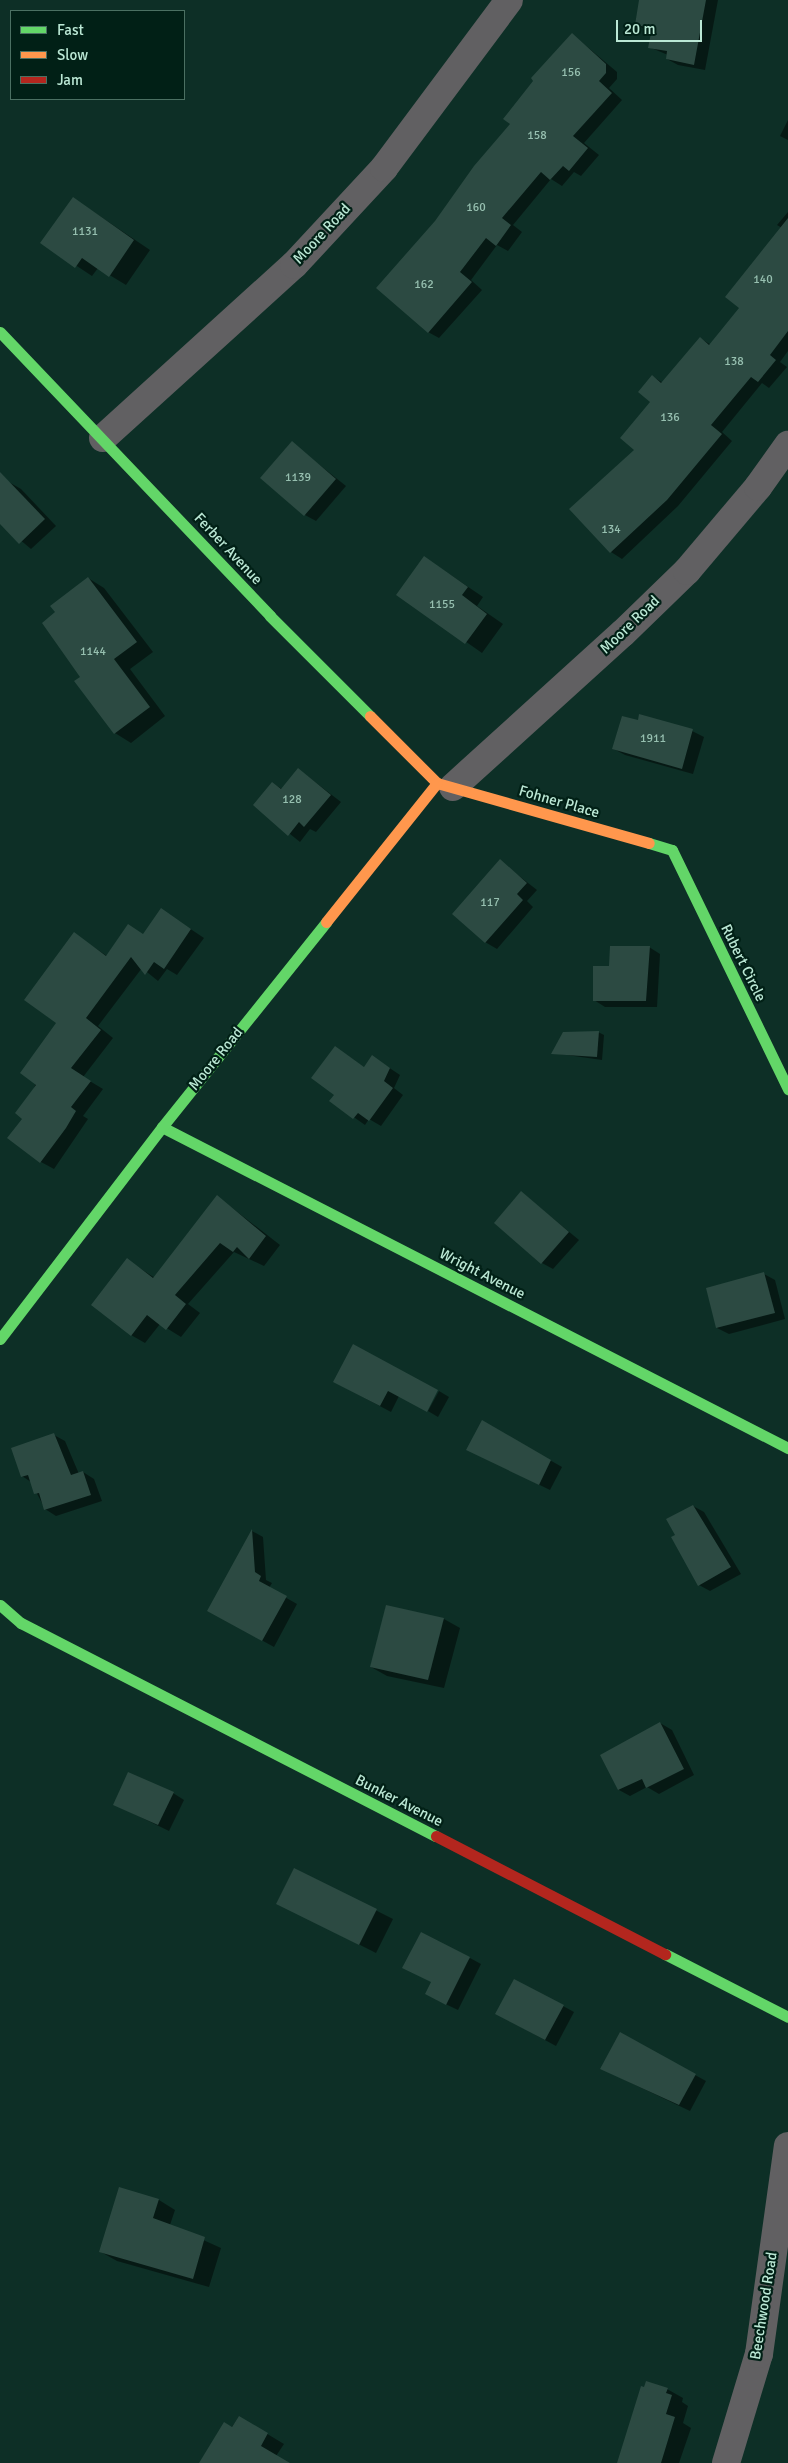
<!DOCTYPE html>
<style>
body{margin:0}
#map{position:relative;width:788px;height:2463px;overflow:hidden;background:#0d2f26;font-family:Signika,sans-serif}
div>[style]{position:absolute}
.shadow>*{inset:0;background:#0007}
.building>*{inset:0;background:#2c4a42}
.street>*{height:28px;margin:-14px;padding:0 14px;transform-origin:14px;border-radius:14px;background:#616062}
.fast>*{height:11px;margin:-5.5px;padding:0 5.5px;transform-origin:5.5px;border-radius:5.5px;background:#63d668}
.slow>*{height:11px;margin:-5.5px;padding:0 5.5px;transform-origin:5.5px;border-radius:5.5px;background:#ff974d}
.jam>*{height:11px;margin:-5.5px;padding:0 5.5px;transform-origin:5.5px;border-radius:5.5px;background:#b3261e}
span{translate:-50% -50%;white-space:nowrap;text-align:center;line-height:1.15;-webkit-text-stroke:4.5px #012016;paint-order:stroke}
.number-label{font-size:12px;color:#97c0b0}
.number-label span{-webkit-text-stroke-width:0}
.street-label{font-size:15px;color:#bbe8d5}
.legend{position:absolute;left:10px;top:10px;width:175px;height:90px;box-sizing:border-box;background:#012016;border:1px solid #4b7062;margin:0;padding:6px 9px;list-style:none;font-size:15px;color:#bbe8d5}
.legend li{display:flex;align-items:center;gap:10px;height:25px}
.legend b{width:25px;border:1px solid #4b7062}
.scale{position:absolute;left:616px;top:20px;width:86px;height:22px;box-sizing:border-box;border:2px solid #bbe8d5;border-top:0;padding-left:6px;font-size:15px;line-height:18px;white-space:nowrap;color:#bbe8d5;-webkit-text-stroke:4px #012016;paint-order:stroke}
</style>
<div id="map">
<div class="shadow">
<i style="clip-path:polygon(641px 0,718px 0,705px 70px,678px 65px,667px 59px,668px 55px,649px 47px,652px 32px,636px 25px)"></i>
<i style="clip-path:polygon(572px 34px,617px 72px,617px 79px,609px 88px,622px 100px,584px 143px,599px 155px,581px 176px,574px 172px,562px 186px,551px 179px,513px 225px,522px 232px,508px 251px,497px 245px,471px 280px,482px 290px,439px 338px,428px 332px,436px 222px,511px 124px)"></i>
<i style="clip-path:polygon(788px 120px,788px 140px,780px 136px)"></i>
<i style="clip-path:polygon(73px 198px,150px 250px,126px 285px,98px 268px,92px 276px,42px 243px)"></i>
<i style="clip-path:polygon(788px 212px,788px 351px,780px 362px,787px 367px,769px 388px,762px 383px,722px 432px,732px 441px,678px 506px,622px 559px,611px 552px,652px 402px,652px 376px,663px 383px,700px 338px,711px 345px,741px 308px,782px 228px,777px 225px)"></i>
<i style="clip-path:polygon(292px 443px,346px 486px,316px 521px,305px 515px)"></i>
<i style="clip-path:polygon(0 477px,21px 489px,56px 526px,31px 549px,0 523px)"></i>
<i style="clip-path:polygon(424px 557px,483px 597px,477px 606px,503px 624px,482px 653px,398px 594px)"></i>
<i style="clip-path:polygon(88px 578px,104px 588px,153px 652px,130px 669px,165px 716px,131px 743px,115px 733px,81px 677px,56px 612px)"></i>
<i style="clip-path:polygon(639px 721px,692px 731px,704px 737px,693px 774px,625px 755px,614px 749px)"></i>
<i style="clip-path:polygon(298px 769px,341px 802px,316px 832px,310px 829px,300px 842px,254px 805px,272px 783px,282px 789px)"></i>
<i style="clip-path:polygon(500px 861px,537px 890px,527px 901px,533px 907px,497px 949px,485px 942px)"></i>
<i style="clip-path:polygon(162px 910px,204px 938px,177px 975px,167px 969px,158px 981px,142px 968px,98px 1026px,113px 1038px,83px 1077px,103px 1089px,83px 1116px,88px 1119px,54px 1169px,41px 1162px,23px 1118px,58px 1023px,74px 934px,107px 956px,144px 935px)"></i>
<i style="clip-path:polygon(649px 947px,660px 954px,657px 1007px,605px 1007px,594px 1000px,610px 967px)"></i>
<i style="clip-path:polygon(598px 1032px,604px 1035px,602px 1060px,553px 1053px)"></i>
<i style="clip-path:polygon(335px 1047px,365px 1068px,373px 1057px,400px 1075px,394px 1088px,403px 1095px,381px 1126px,369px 1119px,365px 1125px,331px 1101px,336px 1095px)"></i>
<i style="clip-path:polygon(522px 1193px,579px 1240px,553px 1269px,542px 1263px)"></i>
<i style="clip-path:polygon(218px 1197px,280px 1245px,264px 1266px,234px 1252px,188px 1304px,200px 1313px,181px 1337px,160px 1324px,145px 1343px,131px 1335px,127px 1260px,155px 1278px)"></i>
<i style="clip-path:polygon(764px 1274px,775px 1280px,785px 1319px,729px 1334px,717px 1328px)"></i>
<i style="clip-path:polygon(354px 1346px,399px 1396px,391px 1412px,346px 1388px)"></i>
<i style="clip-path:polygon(439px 1391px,449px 1397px,438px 1417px,428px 1411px)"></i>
<i style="clip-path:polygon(483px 1422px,562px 1467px,550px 1490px,468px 1450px)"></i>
<i style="clip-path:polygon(54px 1435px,65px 1441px,79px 1474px,83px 1472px,94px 1479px,102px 1501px,56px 1516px,45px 1509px,31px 1482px,22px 1476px)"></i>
<i style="clip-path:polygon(693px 1506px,704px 1512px,741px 1574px,710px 1591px,699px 1585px)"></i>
<i style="clip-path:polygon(252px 1531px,263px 1537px,266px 1580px,272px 1583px,269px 1588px,297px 1604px,274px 1647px,209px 1611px)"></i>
<i style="clip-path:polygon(444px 1619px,460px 1628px,444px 1688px,387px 1676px,371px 1667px)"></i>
<i style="clip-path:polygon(660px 1723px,672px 1730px,694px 1775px,659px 1794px,647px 1787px,630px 1796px,619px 1790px,602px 1756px)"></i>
<i style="clip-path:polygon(173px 1793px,184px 1800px,169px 1831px,126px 1810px)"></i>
<i style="clip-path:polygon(294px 1869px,393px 1919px,376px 1953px,277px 1903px)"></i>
<i style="clip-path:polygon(470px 1958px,481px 1964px,458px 2010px,437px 2000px)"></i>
<i style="clip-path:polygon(563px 2006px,574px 2012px,556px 2046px,508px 2020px)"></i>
<i style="clip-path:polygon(620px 2034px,706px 2081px,690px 2111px,602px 2069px)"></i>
<i style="clip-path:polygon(120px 2189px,159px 2200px,175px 2210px,170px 2225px,221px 2248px,209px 2287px,117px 2261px,101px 2252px)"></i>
<i style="clip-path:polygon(667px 2389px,683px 2398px,682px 2402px,688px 2406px,683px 2423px,691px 2428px,679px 2463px,620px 2463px)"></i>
<i style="clip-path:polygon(239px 2417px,284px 2444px,276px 2456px,288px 2463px,205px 2463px)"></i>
</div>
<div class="building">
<i style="clip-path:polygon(639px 0,706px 0,694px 65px,666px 59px,667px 51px,648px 48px,652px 28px,635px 25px)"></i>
<i style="clip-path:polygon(572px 33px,606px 64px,606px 73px,599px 81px,612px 93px,573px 136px,588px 148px,569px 171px,563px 166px,550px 180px,541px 172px,502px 218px,511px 225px,496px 246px,486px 238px,460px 272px,472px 282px,428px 333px,376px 288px,435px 221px,474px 166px,510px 124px,503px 119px,533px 81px,531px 78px)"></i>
<i style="clip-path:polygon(73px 197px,134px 240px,109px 277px,82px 258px,75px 268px,40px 243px)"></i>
<i style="clip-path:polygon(788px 218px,788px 331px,770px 355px,776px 360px,758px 382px,751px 377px,711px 425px,722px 434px,667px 500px,610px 553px,569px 509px,634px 450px,620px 438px,650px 402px,638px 392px,652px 375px,661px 383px,700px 337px,709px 345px,739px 308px,725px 297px)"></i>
<i style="clip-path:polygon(292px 441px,336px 479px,304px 516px,260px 478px)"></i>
<i style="clip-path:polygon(0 472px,45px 519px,19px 544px,0 524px)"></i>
<i style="clip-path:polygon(424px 556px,468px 587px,462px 595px,487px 614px,465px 644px,396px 595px)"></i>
<i style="clip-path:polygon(88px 577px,137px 642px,114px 659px,150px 707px,114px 734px,74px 681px,80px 677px,42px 623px,55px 612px,50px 606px)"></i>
<i style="clip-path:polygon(639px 714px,693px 729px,682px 769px,612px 749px,622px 716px,638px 720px)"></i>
<i style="clip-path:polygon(298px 768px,331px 795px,304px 827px,299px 822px,288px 836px,253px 805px,272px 782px,281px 789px)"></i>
<i style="clip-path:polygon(500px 859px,527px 883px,517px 894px,523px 900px,485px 943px,452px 914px)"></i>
<i style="clip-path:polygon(161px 908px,191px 929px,164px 969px,154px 962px,145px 975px,131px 957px,86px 1018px,101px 1030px,71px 1068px,91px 1081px,71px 1107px,76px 1111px,66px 1128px,40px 1163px,7px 1138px,22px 1119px,15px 1113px,36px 1085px,20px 1073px,56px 1023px,24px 1000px,74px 932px,106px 956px,128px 924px,143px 934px)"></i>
<i style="clip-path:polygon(610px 946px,650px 946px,646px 1001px,593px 1001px,593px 966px,609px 966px)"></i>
<i style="clip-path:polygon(599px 1031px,597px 1057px,551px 1054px,563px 1032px)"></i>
<i style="clip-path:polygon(335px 1046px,364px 1067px,372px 1055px,390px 1068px,384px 1081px,393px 1088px,369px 1121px,358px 1113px,353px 1119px,329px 1101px,334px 1095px,311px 1078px)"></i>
<i style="clip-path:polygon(521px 1191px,569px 1232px,541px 1264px,494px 1223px)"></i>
<i style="clip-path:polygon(217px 1195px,266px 1236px,249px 1259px,237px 1247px,233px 1252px,220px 1243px,175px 1295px,186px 1304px,166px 1330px,147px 1315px,131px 1336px,91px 1305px,127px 1258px,153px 1278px)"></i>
<i style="clip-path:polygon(764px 1272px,775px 1313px,716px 1328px,706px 1288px)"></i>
<i style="clip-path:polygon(353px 1344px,438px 1390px,427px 1412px,388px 1391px,380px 1406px,333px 1382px)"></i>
<i style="clip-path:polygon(482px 1420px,551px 1460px,539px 1485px,466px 1450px)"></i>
<i style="clip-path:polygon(54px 1433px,71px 1475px,83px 1471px,91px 1495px,44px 1510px,39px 1493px,34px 1494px,28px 1475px,21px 1477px,11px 1448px)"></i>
<i style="clip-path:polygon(693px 1505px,731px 1567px,698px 1586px,671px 1537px,675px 1535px,666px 1519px)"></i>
<i style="clip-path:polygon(252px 1529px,255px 1572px,261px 1576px,259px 1581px,287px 1596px,262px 1641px,207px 1611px)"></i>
<i style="clip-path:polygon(386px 1605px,444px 1618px,428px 1680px,370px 1667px)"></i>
<i style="clip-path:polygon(660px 1722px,684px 1769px,646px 1788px,642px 1779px,618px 1790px,600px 1755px)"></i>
<i style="clip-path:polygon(128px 1772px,174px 1792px,158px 1825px,113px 1805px)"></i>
<i style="clip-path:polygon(294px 1868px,377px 1909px,359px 1945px,276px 1904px)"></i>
<i style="clip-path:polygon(421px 1932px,470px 1957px,446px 2005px,425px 1994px,431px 1982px,402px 1968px)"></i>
<i style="clip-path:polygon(514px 1979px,564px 2005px,545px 2040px,495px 2014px)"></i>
<i style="clip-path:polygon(620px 2032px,696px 2074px,679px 2105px,600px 2069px)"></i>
<i style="clip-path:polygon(119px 2187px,159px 2199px,153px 2218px,205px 2237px,193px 2279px,99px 2252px)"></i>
<i style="clip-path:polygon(646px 2381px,668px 2388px,666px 2393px,672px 2395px,666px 2414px,675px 2417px,661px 2463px,617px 2463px,641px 2386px,644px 2387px)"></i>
<i style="clip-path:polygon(239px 2416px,268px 2433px,261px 2446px,290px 2463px,199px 2463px,224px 2422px,232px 2427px)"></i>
</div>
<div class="street">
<i style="left:103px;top:438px;width:258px;rotate:-42.2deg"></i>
<i style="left:294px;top:265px;width:132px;rotate:-47.1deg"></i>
<i style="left:384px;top:168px;width:209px;rotate:-53.3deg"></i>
<i style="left:453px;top:787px;width:229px;rotate:-42.2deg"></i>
<i style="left:623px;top:633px;width:89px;rotate:-44.1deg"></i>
<i style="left:687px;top:571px;width:110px;rotate:-49.8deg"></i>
<i style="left:758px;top:487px;width:52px;rotate:-54.5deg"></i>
<i style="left:726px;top:2463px;width:114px;rotate:-73.2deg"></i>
<i style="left:759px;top:2354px;width:210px;rotate:-82.1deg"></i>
</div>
<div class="fast">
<i style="left:0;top:332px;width:392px;rotate:46.4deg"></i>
<i style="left:270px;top:616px;width:141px;rotate:45deg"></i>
<i style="left:649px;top:843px;width:24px;rotate:17deg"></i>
<i style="left:672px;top:850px;width:266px;rotate:64.1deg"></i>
<i style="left:162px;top:1127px;width:704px;rotate:27.15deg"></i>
<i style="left:0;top:1339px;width:267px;rotate:-52.6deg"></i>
<i style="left:162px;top:1127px;width:263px;rotate:-51.3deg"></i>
<i style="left:0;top:1605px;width:28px;rotate:41deg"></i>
<i style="left:21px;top:1623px;width:466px;rotate:27.2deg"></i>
<i style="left:665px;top:1954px;width:138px;rotate:27.1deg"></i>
</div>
<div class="slow">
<i style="left:370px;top:716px;width:95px;rotate:45deg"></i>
<i style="left:437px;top:783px;width:220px;rotate:15.8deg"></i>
<i style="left:326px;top:922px;width:178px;rotate:-51.4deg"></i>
</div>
<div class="jam">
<i style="left:436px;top:1836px;width:258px;rotate:27.3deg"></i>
</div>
<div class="number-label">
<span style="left:571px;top:73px">156</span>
<span style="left:537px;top:136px">158</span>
<span style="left:476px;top:208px">160</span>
<span style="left:85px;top:232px">1131</span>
<span style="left:763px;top:280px">140</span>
<span style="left:424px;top:285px">162</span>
<span style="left:734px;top:362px">138</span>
<span style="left:670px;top:418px">136</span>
<span style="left:298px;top:478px">1139</span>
<span style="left:611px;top:530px">134</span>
<span style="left:442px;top:605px">1155</span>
<span style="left:93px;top:652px">1144</span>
<span style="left:653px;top:739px">1911</span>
<span style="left:292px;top:800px">128</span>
<span style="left:490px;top:903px">117</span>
</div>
<div class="street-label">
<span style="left:322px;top:234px;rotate:-47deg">Moore Road</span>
<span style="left:228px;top:549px;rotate:47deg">Ferber Avenue</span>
<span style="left:630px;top:625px;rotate:-44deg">Moore Road</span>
<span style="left:559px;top:802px;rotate:16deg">Fohner Place</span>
<span style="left:743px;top:963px;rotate:64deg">Rubert Circle</span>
<span style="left:216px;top:1059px;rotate:-51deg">Moore Road</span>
<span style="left:482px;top:1274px;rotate:27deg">Wright Avenue</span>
<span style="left:399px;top:1801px;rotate:27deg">Bunker Avenue</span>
<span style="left:764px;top:2306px;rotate:-81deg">Beechwood Road</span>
</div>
<ul class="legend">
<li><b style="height:6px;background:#63d668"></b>Fast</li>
<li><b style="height:6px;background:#ff974d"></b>Slow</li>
<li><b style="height:6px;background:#b3261e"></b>Jam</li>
</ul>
<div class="scale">20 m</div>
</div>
